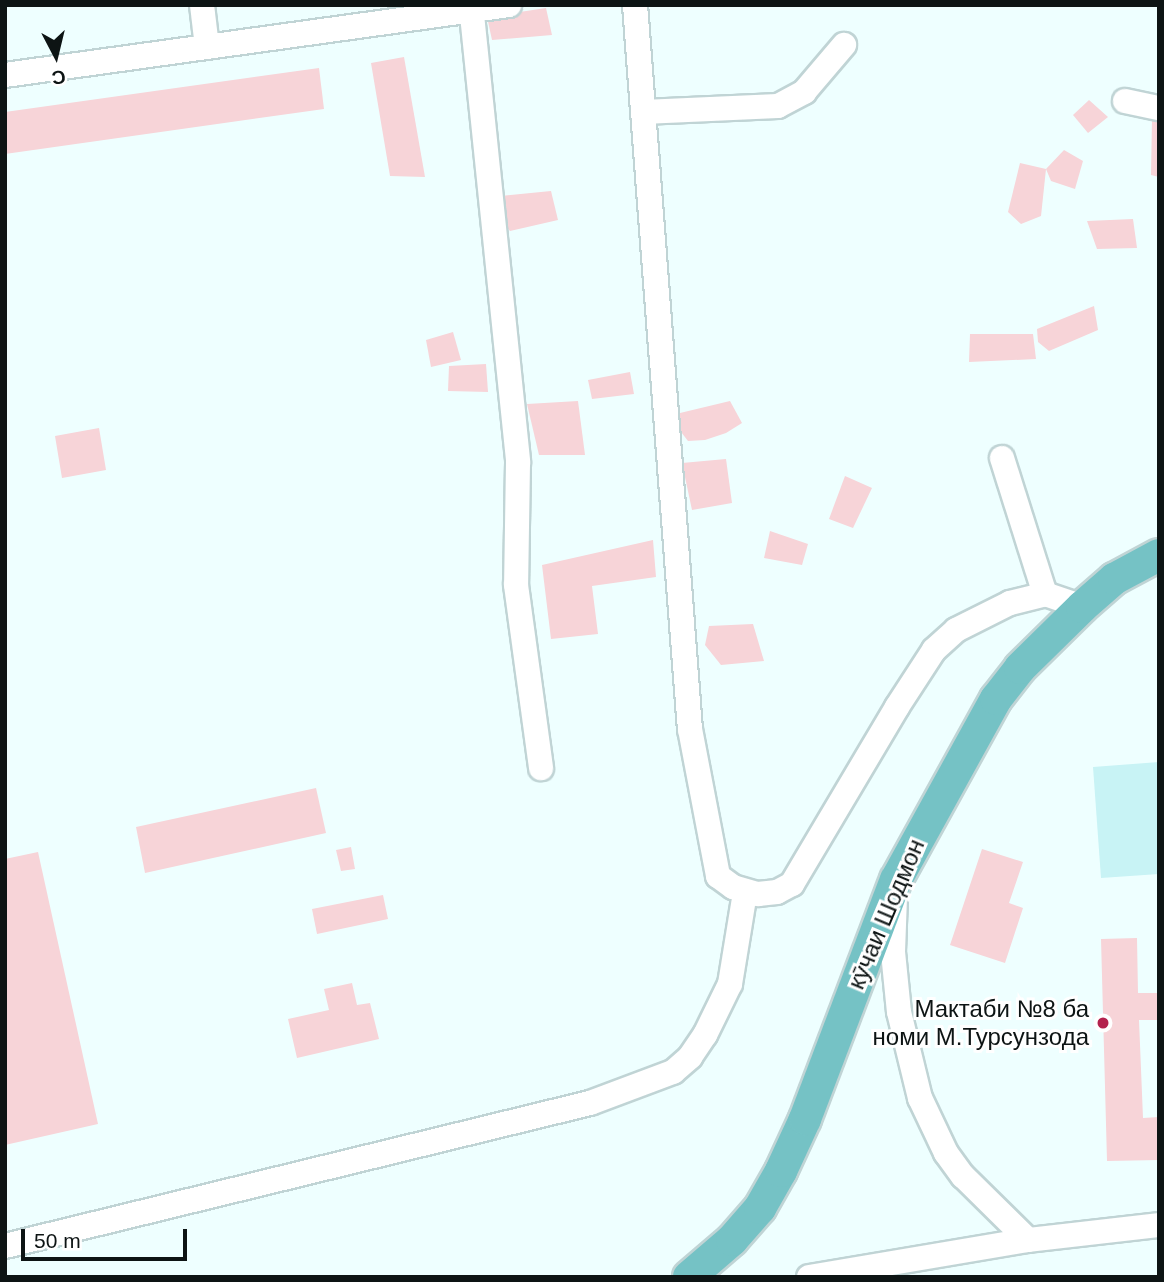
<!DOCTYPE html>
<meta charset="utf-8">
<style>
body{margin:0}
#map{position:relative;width:1164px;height:1282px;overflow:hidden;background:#eff;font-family:Helvetica,sans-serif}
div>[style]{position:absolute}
.green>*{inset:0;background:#c8f3f5}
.building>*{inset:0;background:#f7d4d8}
.roads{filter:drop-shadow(2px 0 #c0d4d5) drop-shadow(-2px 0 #c0d4d5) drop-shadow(0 2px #c0d4d5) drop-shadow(0 -2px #c0d4d5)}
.minor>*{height:24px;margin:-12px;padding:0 12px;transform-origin:12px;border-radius:12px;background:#fff}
.major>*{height:32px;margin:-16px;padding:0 16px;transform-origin:16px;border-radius:16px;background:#75c2c5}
.dots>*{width:19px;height:19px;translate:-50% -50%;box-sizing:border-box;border:4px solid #fff;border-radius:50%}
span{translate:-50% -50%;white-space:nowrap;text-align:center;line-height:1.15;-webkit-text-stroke:6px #fff;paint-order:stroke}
.street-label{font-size:24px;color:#0d1414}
.poi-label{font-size:24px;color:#0d1414}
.right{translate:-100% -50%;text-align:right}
.frame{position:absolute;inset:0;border:7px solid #0d1414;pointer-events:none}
.north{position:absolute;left:21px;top:21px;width:70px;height:70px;-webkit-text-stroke:5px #fff;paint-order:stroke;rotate:173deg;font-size:19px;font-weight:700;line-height:28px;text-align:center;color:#0d1414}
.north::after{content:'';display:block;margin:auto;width:24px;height:32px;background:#0d1414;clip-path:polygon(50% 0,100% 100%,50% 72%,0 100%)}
.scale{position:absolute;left:21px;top:1229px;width:166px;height:32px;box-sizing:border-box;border:4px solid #0d1414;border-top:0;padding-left:9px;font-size:21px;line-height:24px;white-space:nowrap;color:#0d1414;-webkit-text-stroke:5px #fff;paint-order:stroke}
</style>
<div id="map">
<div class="green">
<i style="clip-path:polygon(1159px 762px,1159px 874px,1101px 878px,1093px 767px)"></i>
</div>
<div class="building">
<i style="clip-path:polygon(546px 8px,552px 35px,492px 40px,487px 17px)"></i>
<i style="clip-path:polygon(404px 57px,425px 177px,390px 176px,371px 63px)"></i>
<i style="clip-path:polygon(319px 68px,324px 109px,5px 154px,5px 112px)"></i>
<i style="clip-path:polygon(1089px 100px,1108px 117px,1088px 133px,1073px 115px)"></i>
<i style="clip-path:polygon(1152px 119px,1159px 119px,1159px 177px,1151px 175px)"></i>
<i style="clip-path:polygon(1064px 150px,1083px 161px,1075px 189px,1051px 181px,1046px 169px)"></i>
<i style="clip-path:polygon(1020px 163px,1046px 169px,1041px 216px,1021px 224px,1008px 212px)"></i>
<i style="clip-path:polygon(551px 191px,558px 220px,510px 231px,498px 217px,501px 196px)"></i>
<i style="clip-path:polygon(1133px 219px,1137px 248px,1097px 249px,1087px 221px)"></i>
<i style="clip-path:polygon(1094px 306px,1098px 330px,1049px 351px,1038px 342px,1037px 329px)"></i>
<i style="clip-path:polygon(453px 332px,461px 360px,431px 367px,426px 340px)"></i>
<i style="clip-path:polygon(970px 334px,1033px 334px,1036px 359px,969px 362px)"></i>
<i style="clip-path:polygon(486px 364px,488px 392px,448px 391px,449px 366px)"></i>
<i style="clip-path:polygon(630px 372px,634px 394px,592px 399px,588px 380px)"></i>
<i style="clip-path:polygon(578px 401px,585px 455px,539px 455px,527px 404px)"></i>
<i style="clip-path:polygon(730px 401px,742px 423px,726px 433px,705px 440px,688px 441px,678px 428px,680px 413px)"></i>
<i style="clip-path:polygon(99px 428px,106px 470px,62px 478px,55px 436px)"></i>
<i style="clip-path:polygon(726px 459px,732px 503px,692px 510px,682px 463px)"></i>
<i style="clip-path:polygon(845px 476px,872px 488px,853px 528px,829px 519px)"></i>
<i style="clip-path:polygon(770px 531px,808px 544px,802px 565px,764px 558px)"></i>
<i style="clip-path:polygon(653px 540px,656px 577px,592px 586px,598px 634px,551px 639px,542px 565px)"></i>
<i style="clip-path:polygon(753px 624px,764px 661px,721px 665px,705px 645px,709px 626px)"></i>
<i style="clip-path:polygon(316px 788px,326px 833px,145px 873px,136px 827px)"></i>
<i style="clip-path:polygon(351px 847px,355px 869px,341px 871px,336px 850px)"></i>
<i style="clip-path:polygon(982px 849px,1023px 862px,1009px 903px,1023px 908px,1005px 963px,950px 945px)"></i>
<i style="clip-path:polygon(38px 852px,98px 1124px,5px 1145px,5px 859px)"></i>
<i style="clip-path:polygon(383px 895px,388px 919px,317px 934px,312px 909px)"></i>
<i style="clip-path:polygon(1137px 938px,1138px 993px,1159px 993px,1159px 1020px,1139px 1020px,1143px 1118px,1159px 1117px,1159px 1160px,1107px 1161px,1101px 939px)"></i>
<i style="clip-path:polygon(352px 983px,357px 1005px,370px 1003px,379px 1039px,297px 1058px,288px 1019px,329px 1010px,324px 989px)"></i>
</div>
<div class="roads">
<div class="minor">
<i style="left:202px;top:5px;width:42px;rotate:83.2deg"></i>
<i style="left:471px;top:5px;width:460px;rotate:84.1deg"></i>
<i style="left:518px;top:463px;width:122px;rotate:90.9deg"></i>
<i style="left:516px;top:585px;width:185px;rotate:82.2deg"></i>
<i style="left:635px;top:5px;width:726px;rotate:85.66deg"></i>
<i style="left:690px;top:729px;width:150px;rotate:79.2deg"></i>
<i style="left:718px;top:876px;width:19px;rotate:36deg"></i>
<i style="left:733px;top:887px;width:26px;rotate:16deg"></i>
<i style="left:758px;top:894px;width:19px;rotate:-6deg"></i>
<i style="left:777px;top:892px;width:17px;rotate:-28deg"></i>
<i style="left:792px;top:884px;width:206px;rotate:-59.3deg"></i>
<i style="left:897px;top:707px;width:68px;rotate:-57deg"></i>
<i style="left:934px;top:650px;width:30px;rotate:-42deg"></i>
<i style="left:956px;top:630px;width:60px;rotate:-26.6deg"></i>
<i style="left:1010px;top:603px;width:36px;rotate:-14deg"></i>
<i style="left:1045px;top:594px;width:39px;rotate:19deg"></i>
<i style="left:5px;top:75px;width:509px;rotate:-7.91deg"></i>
<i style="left:1125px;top:101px;width:35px;rotate:12deg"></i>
<i style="left:643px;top:112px;width:135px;rotate:-2.5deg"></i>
<i style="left:778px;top:106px;width:30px;rotate:-28deg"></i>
<i style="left:804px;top:92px;width:62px;rotate:-49.6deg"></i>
<i style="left:1002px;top:458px;width:143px;rotate:72.5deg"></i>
<i style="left:895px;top:897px;width:55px;rotate:92.1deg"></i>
<i style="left:893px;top:952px;width:60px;rotate:84.3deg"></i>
<i style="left:899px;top:1012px;width:89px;rotate:76.3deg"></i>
<i style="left:920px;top:1098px;width:61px;rotate:64.7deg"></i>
<i style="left:946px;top:1153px;width:29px;rotate:54deg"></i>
<i style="left:963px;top:1176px;width:91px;rotate:44.6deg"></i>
<i style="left:5px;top:1246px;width:602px;rotate:-13.74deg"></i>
<i style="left:590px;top:1103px;width:89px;rotate:-20.5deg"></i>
<i style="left:673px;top:1072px;width:23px;rotate:-41deg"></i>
<i style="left:690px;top:1057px;width:27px;rotate:-56deg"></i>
<i style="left:705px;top:1035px;width:57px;rotate:-63.9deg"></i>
<i style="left:730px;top:984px;width:93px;rotate:-80.7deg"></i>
<i style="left:809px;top:1277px;width:222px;rotate:-9.6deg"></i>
<i style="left:1028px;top:1240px;width:132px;rotate:-6.5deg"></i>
</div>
<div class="major">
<i style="left:689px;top:1277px;width:57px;rotate:-40.7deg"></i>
<i style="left:732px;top:1240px;width:43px;rotate:-48.8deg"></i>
<i style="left:760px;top:1208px;width:43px;rotate:-60.4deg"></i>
<i style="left:781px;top:1171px;width:57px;rotate:-65.2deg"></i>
<i style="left:805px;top:1119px;width:256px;rotate:-69.2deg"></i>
<i style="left:896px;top:880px;width:207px;rotate:-61.1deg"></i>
<i style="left:996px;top:699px;width:39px;rotate:-52deg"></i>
<i style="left:1020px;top:668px;width:87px;rotate:-44.5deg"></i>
<i style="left:1082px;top:607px;width:43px;rotate:-41.2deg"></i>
<i style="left:1114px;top:579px;width:51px;rotate:-28.1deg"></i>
</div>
</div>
<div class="dots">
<i style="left:1103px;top:1023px;background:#b3224d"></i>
</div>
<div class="street-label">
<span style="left:886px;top:914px;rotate:-67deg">кӯчаи Шодмон</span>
</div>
<div class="poi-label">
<span class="right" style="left:1089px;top:1023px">Мактаби №8 ба<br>номи М.Турсунзода</span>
</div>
<div class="frame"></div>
<div class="north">С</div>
<div class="scale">50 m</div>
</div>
